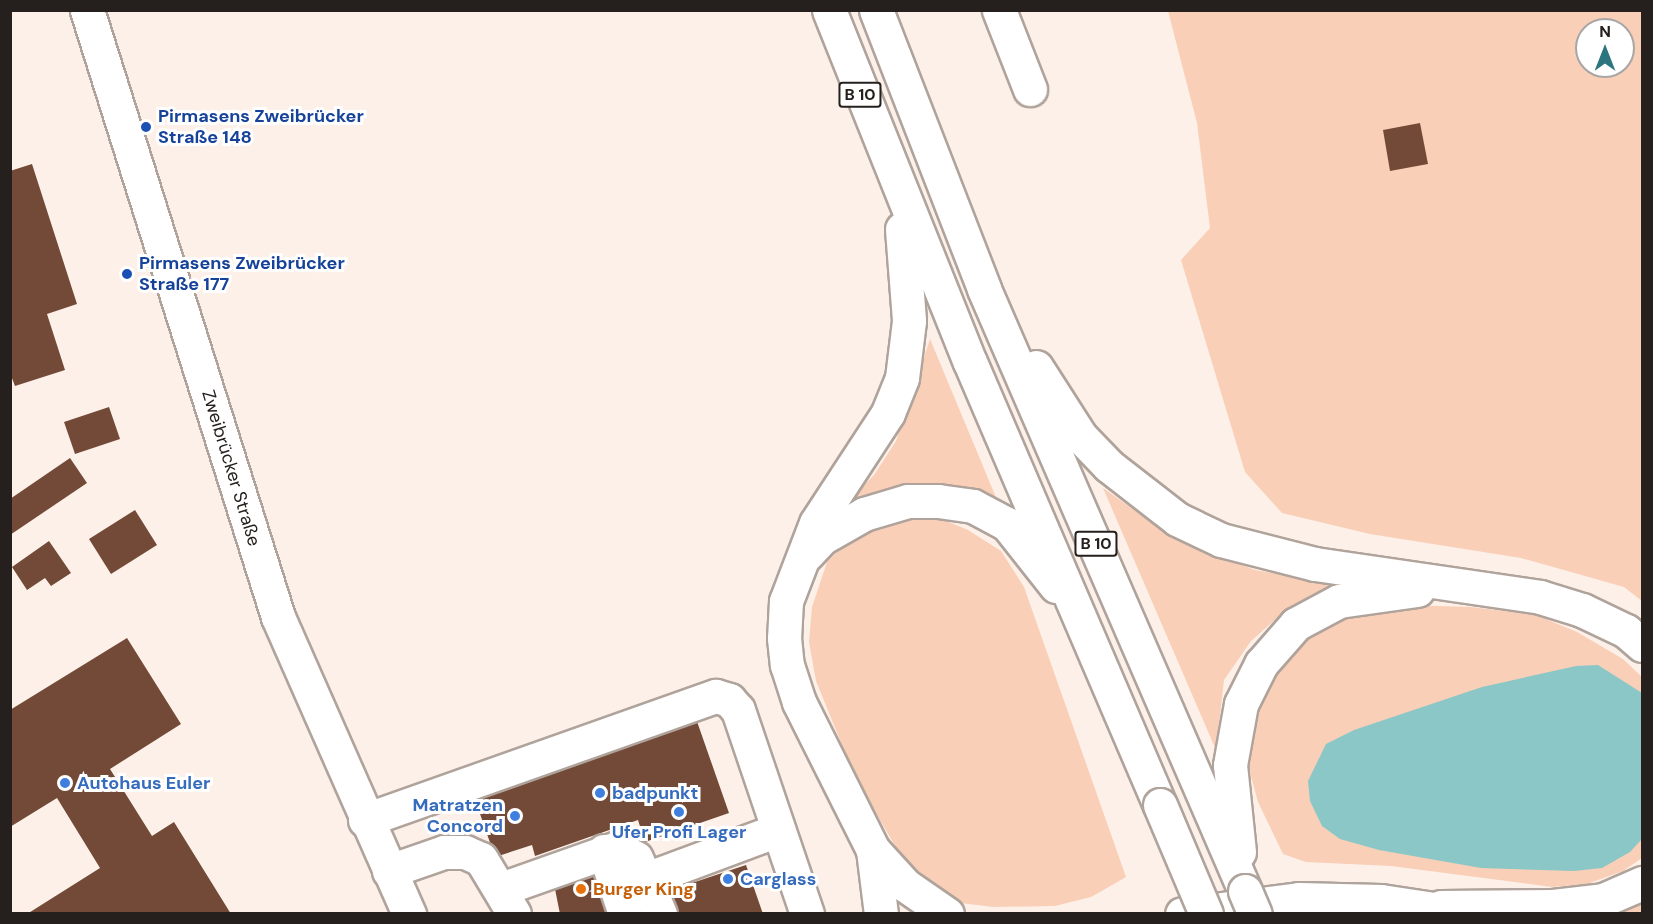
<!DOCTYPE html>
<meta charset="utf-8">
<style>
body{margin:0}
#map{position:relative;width:1653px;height:924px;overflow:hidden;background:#fdf0e8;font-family:"DM Sans",sans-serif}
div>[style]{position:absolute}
.green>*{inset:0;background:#f9cfb7}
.water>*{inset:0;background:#8bc7c7}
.building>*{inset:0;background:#724a37}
.roads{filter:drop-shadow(2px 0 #afa39b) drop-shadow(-2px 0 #afa39b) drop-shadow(0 2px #afa39b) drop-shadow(0 -2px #afa39b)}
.minor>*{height:33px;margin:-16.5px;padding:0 16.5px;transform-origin:16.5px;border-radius:16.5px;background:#fff}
.major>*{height:33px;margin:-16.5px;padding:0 16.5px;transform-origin:16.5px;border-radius:16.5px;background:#fff}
.highway>*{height:33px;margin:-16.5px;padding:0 16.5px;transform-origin:16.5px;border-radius:16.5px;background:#fff}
.bridges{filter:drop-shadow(2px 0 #afa39b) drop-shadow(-2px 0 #afa39b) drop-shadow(0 2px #afa39b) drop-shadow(0 -2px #afa39b)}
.highway-bridge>*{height:33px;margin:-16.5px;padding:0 16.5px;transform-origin:16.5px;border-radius:16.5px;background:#fff}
.dots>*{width:16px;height:16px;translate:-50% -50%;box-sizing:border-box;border:3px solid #fff;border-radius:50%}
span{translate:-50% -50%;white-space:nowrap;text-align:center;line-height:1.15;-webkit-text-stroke:6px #fff;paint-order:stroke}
.shield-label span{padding:2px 4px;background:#fff;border:2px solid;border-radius:4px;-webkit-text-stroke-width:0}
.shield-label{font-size:16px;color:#25201d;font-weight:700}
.transit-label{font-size:18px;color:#164399;font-weight:700}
.left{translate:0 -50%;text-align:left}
.street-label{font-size:18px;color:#25201d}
.shop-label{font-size:18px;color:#366cbe;font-weight:700}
.right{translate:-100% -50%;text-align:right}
.food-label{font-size:18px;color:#c56008;font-weight:700}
.frame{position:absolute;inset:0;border:12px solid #25201d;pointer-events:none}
.north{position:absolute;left:1575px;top:18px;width:60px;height:60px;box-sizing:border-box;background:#fff;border:2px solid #a8a6a5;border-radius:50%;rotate:0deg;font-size:16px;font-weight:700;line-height:24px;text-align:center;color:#25201d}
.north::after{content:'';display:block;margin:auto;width:21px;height:27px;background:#2c757e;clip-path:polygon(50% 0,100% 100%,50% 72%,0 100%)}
</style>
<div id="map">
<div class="green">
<i style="clip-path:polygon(evenodd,1168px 11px,1642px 11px,1642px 601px,1624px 587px,1521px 558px,1370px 534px,1282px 513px,1245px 472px,1181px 260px,1210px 228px,1197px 123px,1168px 11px,1587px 30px,1623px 30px,1623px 66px,1587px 66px,1587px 30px)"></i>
<i style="clip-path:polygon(930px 339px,1000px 507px,845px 505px,874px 475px,896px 441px)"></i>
<i style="clip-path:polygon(1103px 488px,1178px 541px,1255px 570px,1346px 586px,1313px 596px,1277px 618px,1251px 641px,1224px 680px,1216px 750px)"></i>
<i style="clip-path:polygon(902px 520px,944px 520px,968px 530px,1001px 551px,1024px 587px,1126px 877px,1114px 884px,1091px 897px,1055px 906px,994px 907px,960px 903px,905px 863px,855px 777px,816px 681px,809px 642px,812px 607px,827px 562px,856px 533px)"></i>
<i style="clip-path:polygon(1405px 605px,1471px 607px,1536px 615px,1577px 632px,1623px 659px,1642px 677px,1642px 858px,1623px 871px,1587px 884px,1552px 887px,1391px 866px,1306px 862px,1283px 854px,1258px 802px,1248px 765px,1252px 725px,1265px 687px,1309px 634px,1360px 611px)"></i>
<i style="clip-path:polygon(1642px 899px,1642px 913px,1613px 914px,1626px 909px)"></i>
</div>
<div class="water">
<i style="clip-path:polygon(1598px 665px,1642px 693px,1642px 839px,1630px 852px,1602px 868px,1574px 871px,1481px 868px,1379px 850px,1340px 839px,1322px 826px,1310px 801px,1308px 781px,1326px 744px,1354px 730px,1482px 687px,1576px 666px)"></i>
</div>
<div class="building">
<i style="clip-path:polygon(1420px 123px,1428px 164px,1390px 171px,1383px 130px)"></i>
<i style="clip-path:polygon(32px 164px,77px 304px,47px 314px,65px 370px,15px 386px,10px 373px,10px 171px)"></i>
<i style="clip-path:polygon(109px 407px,120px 439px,75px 454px,64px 422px)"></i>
<i style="clip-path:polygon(70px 458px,87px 483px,10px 535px,10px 499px)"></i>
<i style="clip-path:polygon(135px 510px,157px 545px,111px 574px,89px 539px)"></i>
<i style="clip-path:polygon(49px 541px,71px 573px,51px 586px,45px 578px,27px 590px,12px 567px)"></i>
<i style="clip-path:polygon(127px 638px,181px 724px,110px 769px,152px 836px,174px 822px,231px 914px,27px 914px,100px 868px,57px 798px,10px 827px,10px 710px)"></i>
<i style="clip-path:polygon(693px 710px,729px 813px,645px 842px,638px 820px,535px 856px,532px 845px,495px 857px,470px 785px)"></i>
<i style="clip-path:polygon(589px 861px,596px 882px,603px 880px,615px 914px,560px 914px,552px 874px)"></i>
<i style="clip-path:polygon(746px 865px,763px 914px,672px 914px,665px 892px)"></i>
</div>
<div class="roads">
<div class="minor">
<i style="left:87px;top:10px;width:636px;rotate:72.53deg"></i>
<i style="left:278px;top:617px;width:325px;rotate:66.2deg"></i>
<i style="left:999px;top:10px;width:85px;rotate:68.6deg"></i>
<i style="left:365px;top:820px;width:372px;rotate:-19.5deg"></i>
<i style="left:716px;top:696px;width:14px;rotate:17deg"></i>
<i style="left:729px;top:700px;width:13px;rotate:48deg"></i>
<i style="left:738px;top:710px;width:215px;rotate:71.3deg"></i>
<i style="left:604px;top:851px;width:66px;rotate:71.6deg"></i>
<i style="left:389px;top:871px;width:58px;rotate:-19.1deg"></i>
<i style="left:444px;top:852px;width:21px"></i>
<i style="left:465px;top:852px;width:17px;rotate:24deg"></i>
<i style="left:481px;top:859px;width:64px;rotate:59deg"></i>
<i style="left:646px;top:879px;width:141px;rotate:-20.4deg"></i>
<i style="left:501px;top:889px;width:123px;rotate:-19.5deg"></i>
<i style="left:617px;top:848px;width:21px;rotate:28deg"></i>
<i style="left:636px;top:858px;width:61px;rotate:66.8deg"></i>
</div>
<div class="major">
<i style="left:1182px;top:914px;width:118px;rotate:-7.3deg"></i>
<i style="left:1299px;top:899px;width:82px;rotate:1.4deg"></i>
<i style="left:1381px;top:901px;width:87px;rotate:8.6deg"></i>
</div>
<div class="highway">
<i style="left:829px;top:10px;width:379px;rotate:68.2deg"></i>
<i style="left:970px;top:362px;width:482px;rotate:66.8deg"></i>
<i style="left:876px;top:10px;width:299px;rotate:68.8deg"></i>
<i style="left:984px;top:289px;width:656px;rotate:66.56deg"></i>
<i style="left:902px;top:229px;width:92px;rotate:85.6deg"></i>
<i style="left:909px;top:321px;width:57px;rotate:97deg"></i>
<i style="left:902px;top:378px;width:38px;rotate:112deg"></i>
<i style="left:888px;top:413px;width:131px;rotate:123.2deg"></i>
<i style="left:816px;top:523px;width:84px;rotate:111deg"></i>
<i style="left:786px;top:601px;width:37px;rotate:93deg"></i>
<i style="left:784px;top:638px;width:27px;rotate:84deg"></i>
<i style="left:787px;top:665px;width:39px;rotate:72deg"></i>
<i style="left:799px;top:702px;width:165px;rotate:63.4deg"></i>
<i style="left:873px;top:850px;width:47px;rotate:47.6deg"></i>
<i style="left:905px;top:885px;width:51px;rotate:34.6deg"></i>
<i style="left:1036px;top:367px;width:83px;rotate:57.3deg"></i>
<i style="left:1081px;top:437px;width:40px;rotate:46deg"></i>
<i style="left:1109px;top:466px;width:86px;rotate:37.9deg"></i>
<i style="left:1177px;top:519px;width:49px;rotate:25.5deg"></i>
<i style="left:1221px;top:540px;width:97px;rotate:14.3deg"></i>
<i style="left:1315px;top:564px;width:227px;rotate:8.3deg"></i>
<i style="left:1540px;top:597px;width:44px;rotate:17.2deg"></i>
<i style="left:1582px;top:610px;width:49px;rotate:25.5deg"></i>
<i style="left:1626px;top:631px;width:21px;rotate:41deg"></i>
<i style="left:807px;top:554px;width:22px;rotate:-47deg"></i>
<i style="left:822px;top:538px;width:48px;rotate:-29.7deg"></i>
<i style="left:864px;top:514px;width:46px;rotate:-16.5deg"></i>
<i style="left:908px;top:501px;width:30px"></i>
<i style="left:938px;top:501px;width:35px;rotate:8deg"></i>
<i style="left:973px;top:506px;width:38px;rotate:28deg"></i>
<i style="left:1007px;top:524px;width:79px;rotate:51.7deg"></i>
<i style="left:873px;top:850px;width:64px;rotate:82.9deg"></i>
<i style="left:1239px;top:852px;width:87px;rotate:-95.9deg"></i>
<i style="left:1230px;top:765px;width:62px;rotate:-79.8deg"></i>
<i style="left:1241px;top:704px;width:45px;rotate:-63.4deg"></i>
<i style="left:1261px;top:664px;width:53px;rotate:-48.8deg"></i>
<i style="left:1296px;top:624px;width:49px;rotate:-28.1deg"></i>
<i style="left:1339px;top:601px;width:79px;rotate:-8deg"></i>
<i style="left:1441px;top:907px;width:112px;rotate:-0.5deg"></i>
<i style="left:1553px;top:906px;width:50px;rotate:-6.8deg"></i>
<i style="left:1603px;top:900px;width:43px;rotate:-23.6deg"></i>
</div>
</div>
<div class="bridges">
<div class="highway-bridge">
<i style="left:1160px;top:805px;width:118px;rotate:67.1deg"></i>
<i style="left:1245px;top:891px;width:25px;rotate:67deg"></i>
</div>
</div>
<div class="dots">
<i style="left:146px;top:127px;background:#1a4fb4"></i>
<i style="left:127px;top:274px;background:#1a4fb4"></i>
<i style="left:65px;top:783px;background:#3f7fe0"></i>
<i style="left:600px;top:793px;background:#3f7fe0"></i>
<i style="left:679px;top:812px;background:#3f7fe0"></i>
<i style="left:515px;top:816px;background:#3f7fe0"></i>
<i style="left:728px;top:879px;background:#3f7fe0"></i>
<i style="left:581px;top:889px;background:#e8710a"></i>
</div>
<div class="shield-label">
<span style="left:860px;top:95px">B 10</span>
<span style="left:1096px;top:544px">B 10</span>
</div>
<div class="transit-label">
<span class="left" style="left:158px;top:127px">Pirmasens Zweibrücker<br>Straße 148</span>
<span class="left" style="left:139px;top:274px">Pirmasens Zweibrücker<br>Straße 177</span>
</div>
<div class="street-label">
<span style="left:231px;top:468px;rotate:73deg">Zweibrücker Straße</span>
</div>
<div class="shop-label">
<span class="left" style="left:77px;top:783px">Autohaus Euler</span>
<span class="left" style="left:612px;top:793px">badpunkt</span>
<span class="right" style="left:503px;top:816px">Matratzen<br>Concord</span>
<span style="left:679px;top:832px">Ufer Profi Lager</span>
<span class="left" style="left:740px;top:879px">Carglass</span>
</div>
<div class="food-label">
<span class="left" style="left:593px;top:889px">Burger King</span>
</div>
<div class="frame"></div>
<div class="north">N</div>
</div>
